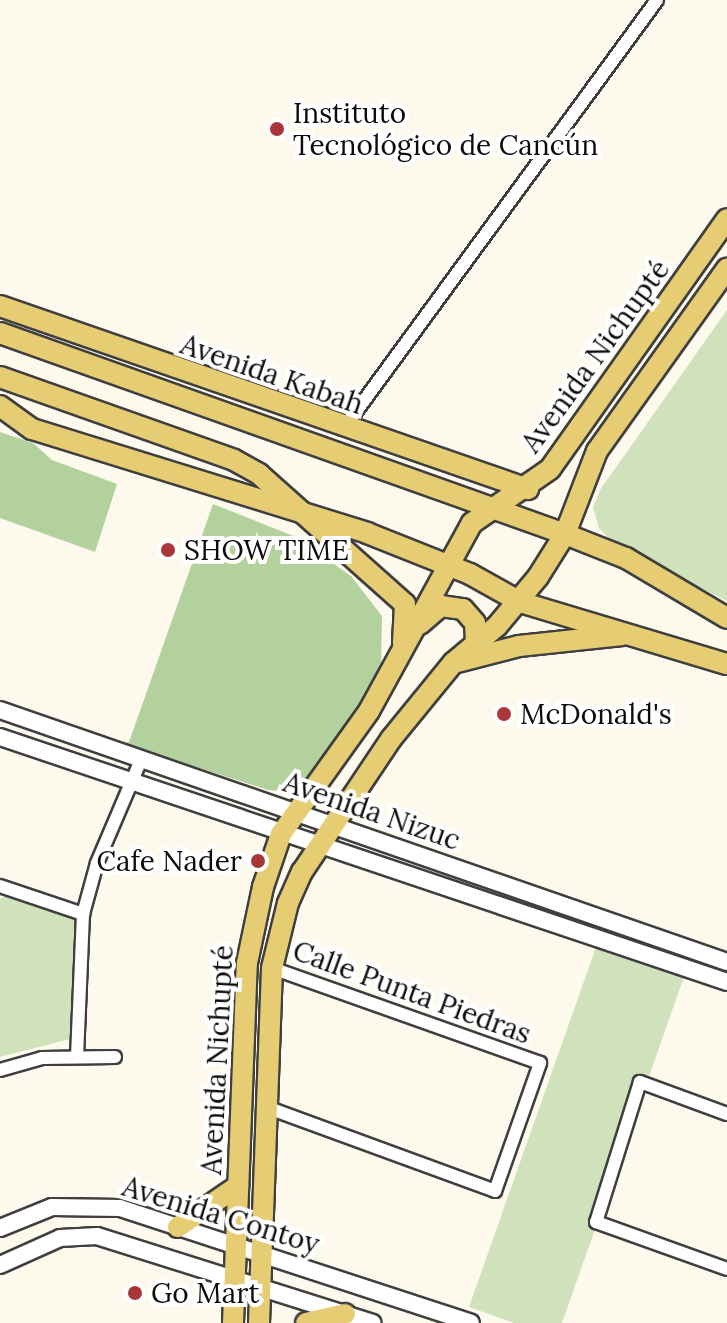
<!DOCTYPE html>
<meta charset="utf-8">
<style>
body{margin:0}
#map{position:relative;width:727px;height:1323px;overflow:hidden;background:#fdfaed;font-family:Lora,serif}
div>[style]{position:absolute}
.green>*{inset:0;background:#cfe2bb}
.forest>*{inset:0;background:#b3d19d}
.roads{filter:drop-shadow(2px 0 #3f3f3f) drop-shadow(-2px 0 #3f3f3f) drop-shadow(0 2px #3f3f3f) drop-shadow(0 -2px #3f3f3f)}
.minor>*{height:12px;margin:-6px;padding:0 6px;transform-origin:6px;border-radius:6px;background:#fff}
.tertiary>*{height:16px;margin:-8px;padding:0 8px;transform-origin:8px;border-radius:8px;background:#fff}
.primary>*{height:20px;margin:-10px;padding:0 10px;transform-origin:10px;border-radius:10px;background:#e6cd74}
.dots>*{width:22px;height:22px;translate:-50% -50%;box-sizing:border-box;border:4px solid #fff;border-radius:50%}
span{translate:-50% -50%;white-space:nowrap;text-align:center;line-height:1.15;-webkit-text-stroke:8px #fff;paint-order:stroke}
.poi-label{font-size:28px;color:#0c0c0c}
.left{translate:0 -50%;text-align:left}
.right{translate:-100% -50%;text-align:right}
.street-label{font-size:28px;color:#0c0c0c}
</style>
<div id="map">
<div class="green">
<i style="clip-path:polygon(727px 310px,727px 601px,612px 542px,599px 528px,593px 507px,600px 490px)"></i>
<i style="clip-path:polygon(5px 896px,75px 919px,70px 1039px,0 1057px,0 899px)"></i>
<i style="clip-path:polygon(596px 947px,684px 977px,562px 1323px,514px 1323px,469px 1307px)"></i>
</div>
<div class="forest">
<i style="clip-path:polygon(0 432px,33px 443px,52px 460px,117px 484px,95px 552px,0 518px)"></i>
<i style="clip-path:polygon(213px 504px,296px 537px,351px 576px,382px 616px,381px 667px,371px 700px,328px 757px,293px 792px,268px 790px,122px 743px,129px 742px)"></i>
</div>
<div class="roads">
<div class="minor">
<i style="left:344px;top:428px;width:530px;rotate:-53.82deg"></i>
<i style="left:0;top:886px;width:88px;rotate:18.6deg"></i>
<i style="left:77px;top:1057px;width:143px;rotate:-87.6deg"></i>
<i style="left:83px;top:914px;width:53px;rotate:-74.6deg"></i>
<i style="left:97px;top:863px;width:112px;rotate:-66.9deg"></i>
<i style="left:0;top:1070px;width:44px;rotate:-15.9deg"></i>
<i style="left:42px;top:1058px;width:73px;rotate:-0.8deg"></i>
<i style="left:266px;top:1107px;width:244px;rotate:20.1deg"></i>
<i style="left:495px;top:1191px;width:136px;rotate:-70.6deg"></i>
<i style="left:540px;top:1063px;width:284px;rotate:-160.5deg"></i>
<i style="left:727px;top:1114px;width:93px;rotate:-159.8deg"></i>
<i style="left:640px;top:1082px;width:147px;rotate:107.4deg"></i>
<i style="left:596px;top:1222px;width:139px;rotate:19.7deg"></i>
</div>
<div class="tertiary">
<i style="left:0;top:710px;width:769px;rotate:19.12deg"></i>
<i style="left:0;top:737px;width:767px;rotate:18.62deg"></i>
<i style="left:0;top:1228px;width:56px;rotate:-22deg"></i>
<i style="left:52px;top:1207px;width:68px;rotate:0.8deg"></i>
<i style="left:120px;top:1208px;width:369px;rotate:18.1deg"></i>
<i style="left:0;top:1265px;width:66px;rotate:-24.2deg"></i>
<i style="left:60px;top:1238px;width:37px;rotate:-3deg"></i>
<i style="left:97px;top:1236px;width:289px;rotate:17.5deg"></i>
</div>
<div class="primary">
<i style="left:0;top:306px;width:559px;rotate:19.12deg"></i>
<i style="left:0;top:333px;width:600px;rotate:19.58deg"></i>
<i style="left:565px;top:534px;width:66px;rotate:21.5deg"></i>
<i style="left:626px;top:558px;width:117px;rotate:30.7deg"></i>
<i style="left:0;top:377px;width:248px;rotate:19.5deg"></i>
<i style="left:234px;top:460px;width:29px;rotate:29deg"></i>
<i style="left:259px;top:474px;width:195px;rotate:41.7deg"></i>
<i style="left:405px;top:604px;width:39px;rotate:93deg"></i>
<i style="left:0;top:406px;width:39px;rotate:36deg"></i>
<i style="left:32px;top:429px;width:351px;rotate:17.2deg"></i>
<i style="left:367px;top:533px;width:111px;rotate:21.7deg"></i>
<i style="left:470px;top:574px;width:57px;rotate:29.2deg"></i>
<i style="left:520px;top:602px;width:216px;rotate:16.7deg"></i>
<i style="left:420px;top:624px;width:28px;rotate:-41deg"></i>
<i style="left:441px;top:606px;width:22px;rotate:8deg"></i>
<i style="left:463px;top:609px;width:18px;rotate:49deg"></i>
<i style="left:475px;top:623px;width:19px;rotate:87deg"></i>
<i style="left:457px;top:662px;width:64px;rotate:-14.5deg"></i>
<i style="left:519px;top:646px;width:104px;rotate:-6.1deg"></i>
<i style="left:178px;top:1227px;width:73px;rotate:-34.3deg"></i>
<i style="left:233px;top:1323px;width:360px;rotate:-87.8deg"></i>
<i style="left:247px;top:963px;width:78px;rotate:-78.1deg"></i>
<i style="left:263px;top:887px;width:56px;rotate:-71.2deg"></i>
<i style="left:281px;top:834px;width:151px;rotate:-54.4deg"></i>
<i style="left:369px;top:711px;width:214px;rotate:-61.3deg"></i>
<i style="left:472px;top:523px;width:95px;rotate:-34.7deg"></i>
<i style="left:550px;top:469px;width:306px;rotate:-54.7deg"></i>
<i style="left:259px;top:1323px;width:355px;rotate:-87.9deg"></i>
<i style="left:272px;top:968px;width:67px;rotate:-76.2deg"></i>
<i style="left:288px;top:903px;width:34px;rotate:-66deg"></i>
<i style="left:302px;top:872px;width:160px;rotate:-56.2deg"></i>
<i style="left:391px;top:739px;width:98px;rotate:-50.8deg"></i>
<i style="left:453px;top:663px;width:57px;rotate:-40.1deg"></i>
<i style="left:497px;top:626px;width:64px;rotate:-50.1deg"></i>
<i style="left:538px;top:577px;width:51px;rotate:-57.9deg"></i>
<i style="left:565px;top:534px;width:89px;rotate:-68.9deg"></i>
<i style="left:597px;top:451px;width:224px;rotate:-54.5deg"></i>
<i style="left:306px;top:1323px;width:40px;rotate:-13deg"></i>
</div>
</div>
<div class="dots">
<i style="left:277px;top:129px;background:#a93739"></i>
<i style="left:168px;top:550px;background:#a93739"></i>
<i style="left:504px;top:714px;background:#a93739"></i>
<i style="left:258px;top:861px;background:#a93739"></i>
<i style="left:135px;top:1293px;background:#a93739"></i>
</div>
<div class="poi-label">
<span class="left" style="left:293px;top:129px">Instituto<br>Tecnológico de Cancún</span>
<span class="left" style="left:184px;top:550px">SHOW TIME</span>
<span class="left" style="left:520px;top:714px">McDonald's</span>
<span class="right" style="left:242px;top:861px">Cafe Nader</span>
<span class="left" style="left:151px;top:1293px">Go Mart</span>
</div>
<div class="street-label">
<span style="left:595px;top:356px;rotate:-54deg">Avenida Nichupté</span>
<span style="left:272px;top:374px;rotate:19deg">Avenida Kabah</span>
<span style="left:372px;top:811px;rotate:19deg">Avenida Nizuc</span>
<span style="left:412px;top:992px;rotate:20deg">Calle Punta Piedras</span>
<span style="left:217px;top:1060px;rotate:-87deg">Avenida Nichupté</span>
<span style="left:221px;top:1215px;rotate:17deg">Avenida Contoy</span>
</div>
</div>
